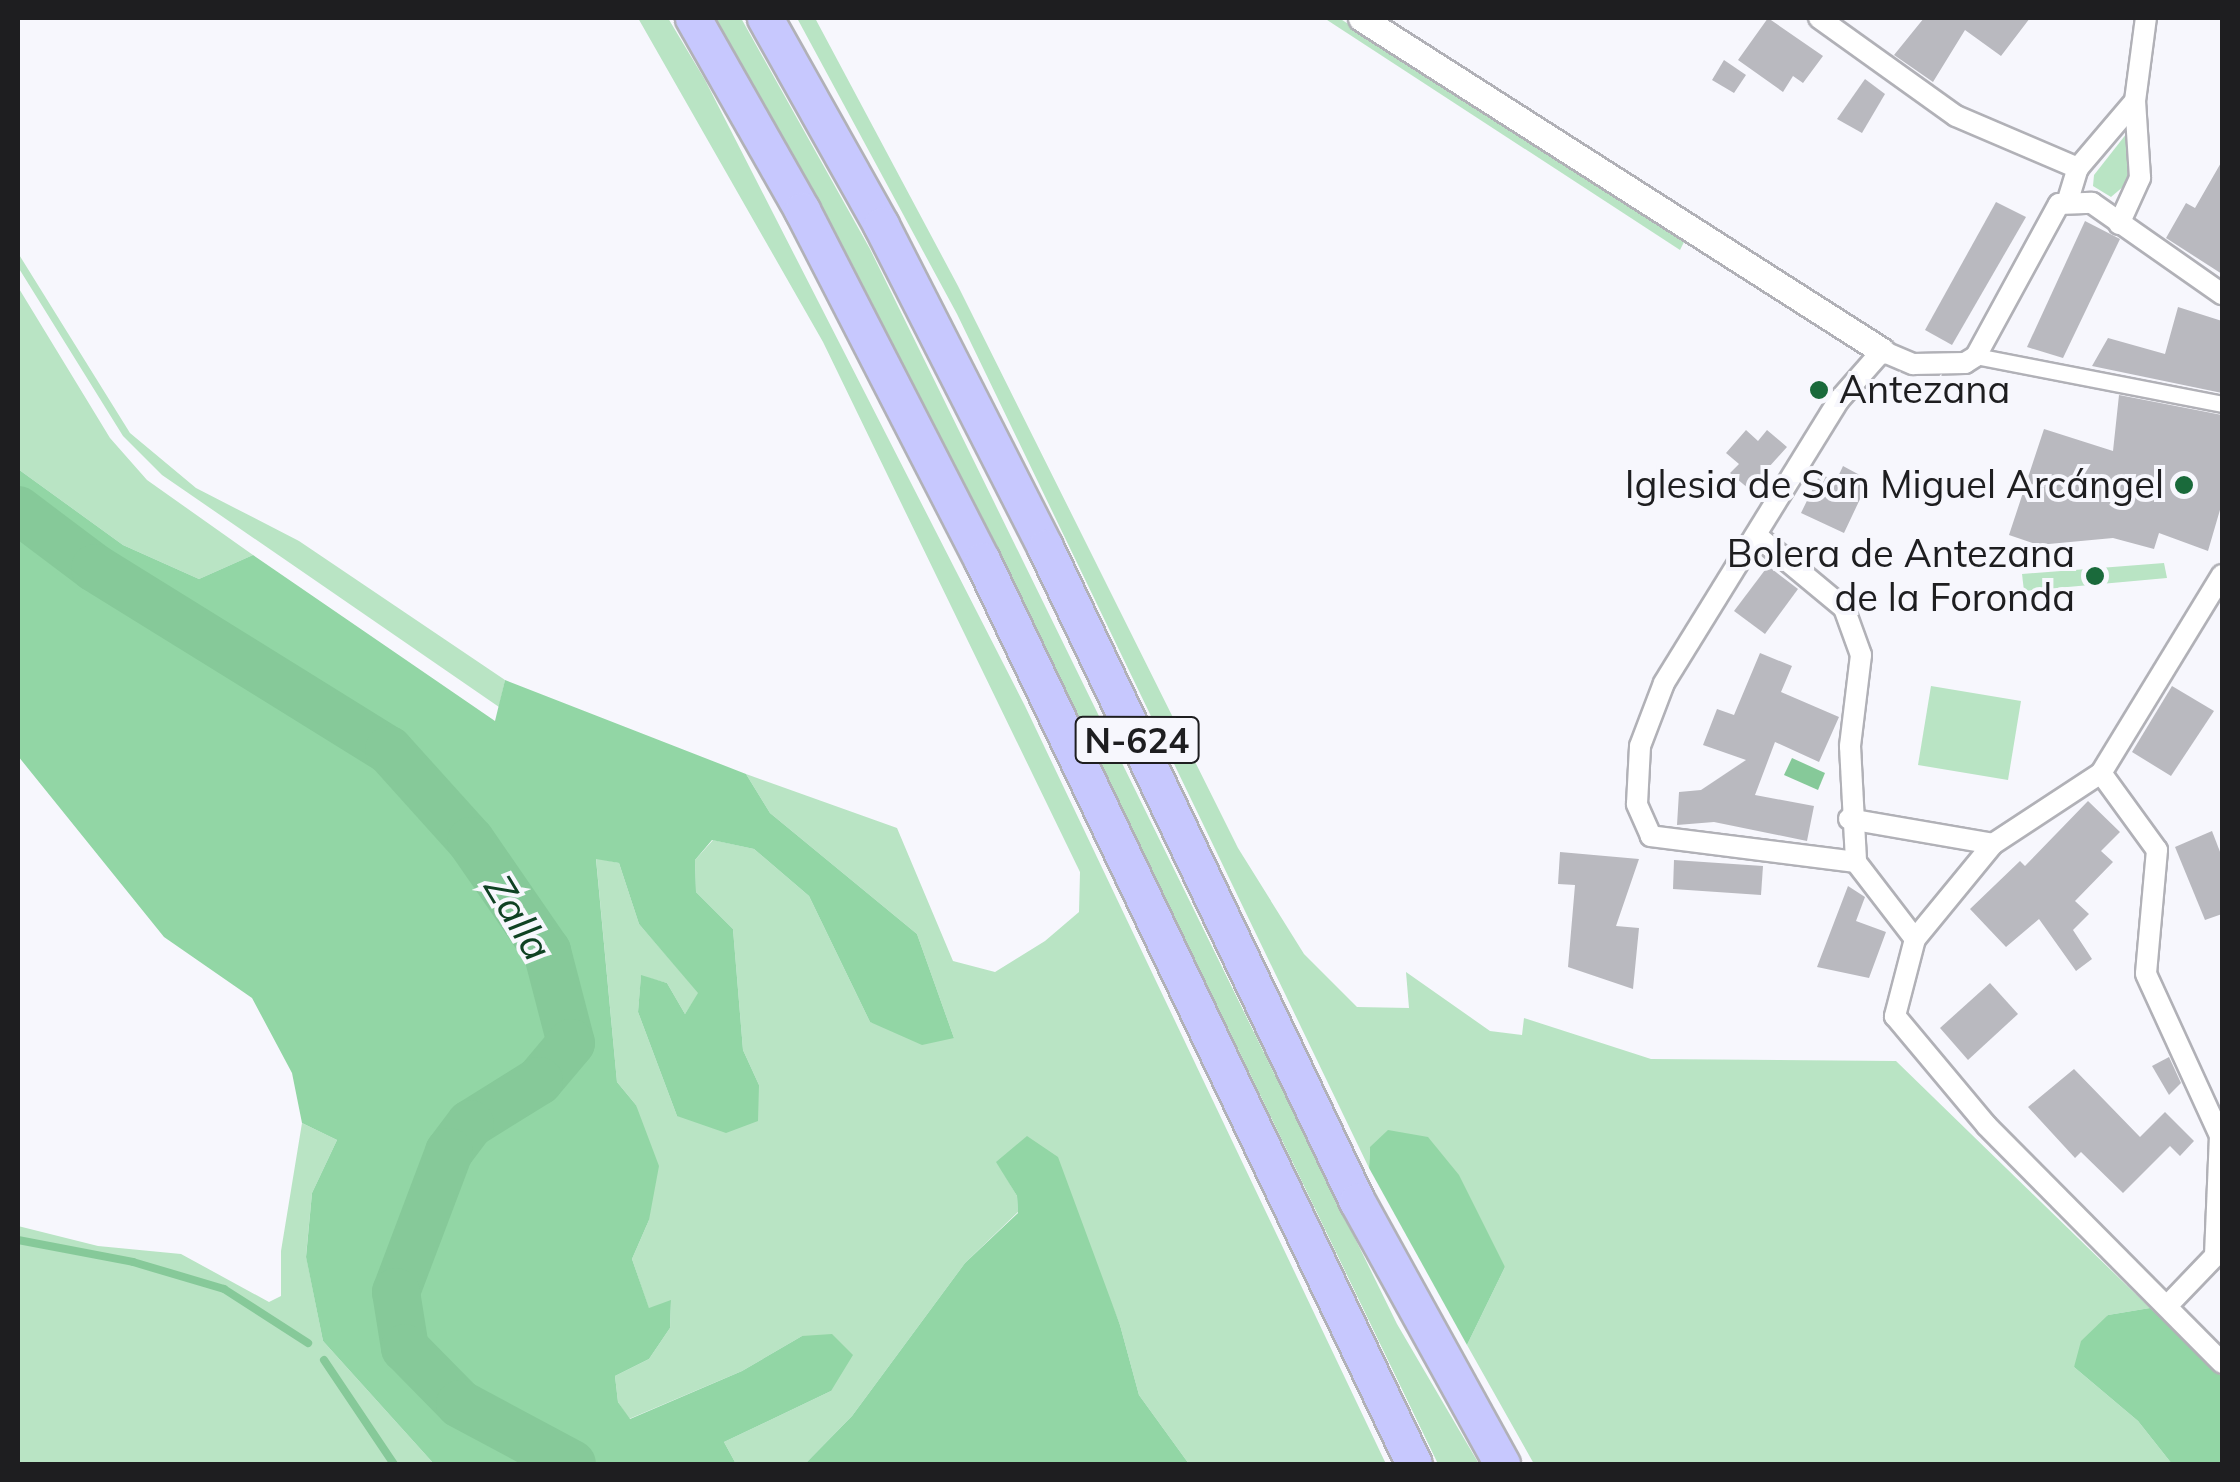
<!DOCTYPE html>
<meta charset="utf-8">
<style>
body{margin:0}
#map{position:relative;width:2240px;height:1482px;overflow:hidden;background:#f7f7fd;font-family:Mulish,sans-serif}
div>[style]{position:absolute}
.green>*{inset:0;background:#b9e4c4}
.forest>*{inset:0;background:#92d6a5}
.water>*{inset:0;background:#86c999}
.stream>*{height:8px;margin:-4px;padding:0 4px;transform-origin:4px;border-radius:4px;background:#86c999}
.river>*{height:48px;margin:-24px;padding:0 24px;transform-origin:24px;border-radius:24px;background:#86c999}
.building>*{inset:0;background:#b9b9bf}
.roads{filter:drop-shadow(2px 0 #b1b1b7) drop-shadow(-2px 0 #b1b1b7) drop-shadow(0 2px #b1b1b7) drop-shadow(0 -2px #b1b1b7)}
.pedestrian>*{height:15px;margin:-7.5px;padding:0 7.5px;transform-origin:7.5px;border-radius:7.5px;background:#fff}
.minor>*{height:20px;margin:-10px;padding:0 10px;transform-origin:10px;border-radius:10px;background:#fff}
.tertiary>*{height:25px;margin:-12.5px;padding:0 12.5px;transform-origin:12.5px;border-radius:12.5px;background:#fff}
.trunk>*{height:35px;margin:-17.5px;padding:0 17.5px;transform-origin:17.5px;border-radius:17.5px;background:#c7c8fe}
.dots>*{width:28px;height:28px;translate:-50% -50%;box-sizing:border-box;border:5px solid #f7f7fd;border-radius:50%}
span{translate:-50% -50%;white-space:nowrap;text-align:center;line-height:1.15;-webkit-text-stroke:8px #f7f7fd;paint-order:stroke}
.shield-label span{padding:2px 8px;background:#f7f7fd;border:2px solid;border-radius:8px;-webkit-text-stroke-width:0}
.shield-label{font-size:35px;color:#1e1e20;font-weight:700}
.poi-label{font-size:38px;color:#1e1e20}
.left{translate:0 -50%;text-align:left}
.right{translate:-100% -50%;text-align:right}
.water-label{font-size:40px;color:#0f4223;font-style:italic}
.frame{position:absolute;inset:0;border:20px solid #1e1e20;pointer-events:none}
</style>
<div id="map">
<div class="green">
<i style="clip-path:polygon(638px 18px,668px 18px,705px 80px,1025px 706px,1386px 1464px,1189px 1464px,1139px 1395px,1120px 1325px,1090px 1250px,997px 1162px,1017px 1196px,1018px 1212px,965px 1263px,852px 1416px,805px 1464px,736px 1464px,724px 1442px,831px 1391px,802px 1336px,742px 1371px,629px 1419px,618px 1402px,615px 1376px,649px 1359px,670px 1328px,671px 1301px,649px 1309px,632px 1259px,649px 1220px,636px 1105px,617px 1082px,596px 858px,619px 863px,639px 924px,699px 993px,685px 1014px,667px 983px,641px 976px,638px 1012px,677px 1116px,759px 1085px,743px 1050px,733px 929px,696px 892px,695px 860px,713px 840px,754px 849px,809px 896px,870px 1022px,954px 1038px,917px 934px,770px 813px,746px 774px,897px 828px,953px 961px,995px 972px,1045px 941px,1079px 912px,1080px 872px,823px 342px)"></i>
<i style="clip-path:polygon(715px 18px,741px 18px,870px 249px,1397px 1324px,1479px 1464px,1438px 1464px,986px 526px,850px 260px)"></i>
<i style="clip-path:polygon(797px 18px,815px 18px,958px 286px,1238px 848px,1304px 954px,1357px 1007px,1409px 1008px,1406px 972px,1490px 1031px,1522px 1035px,1524px 1018px,1651px 1059px,1896px 1061px,2150px 1308px,2108px 1315px,2074px 1367px,2138px 1421px,2172px 1464px,1534px 1464px,1467px 1345px,1505px 1267px,1370px 1147px,1369px 1168px,957px 314px)"></i>
<i style="clip-path:polygon(1324px 18px,1339px 18px,1685px 240px,1680px 250px)"></i>
<i style="clip-path:polygon(2127px 133px,2131px 180px,2111px 197px,2093px 186px,2094px 175px)"></i>
<i style="clip-path:polygon(18px 253px,130px 433px,196px 488px,299px 541px,505px 680px,499px 707px,162px 475px,123px 436px,18px 267px)"></i>
<i style="clip-path:polygon(18px 287px,110px 438px,147px 480px,253px 555px,199px 579px,123px 545px,18px 469px)"></i>
<i style="clip-path:polygon(2164px 563px,2167px 578px,2024px 591px,2022px 574px)"></i>
<i style="clip-path:polygon(1931px 686px,2021px 701px,2008px 780px,1918px 765px)"></i>
<i style="clip-path:polygon(302px 1123px,337px 1140px,312px 1193px,306px 1256px,323px 1341px,434px 1464px,18px 1464px,18px 1226px,98px 1246px,181px 1254px,269px 1302px,281px 1296px,281px 1251px)"></i>
</div>
<div class="forest">
<i style="clip-path:polygon(18px 469px,123px 545px,199px 579px,253px 555px,495px 721px,505px 680px,746px 774px,770px 813px,917px 934px,954px 1038px,922px 1045px,870px 1022px,809px 896px,754px 849px,712px 840px,695px 860px,696px 892px,733px 929px,743px 1050px,759px 1085px,758px 1121px,726px 1133px,677px 1116px,638px 1012px,641px 975px,667px 983px,685px 1014px,698px 993px,639px 924px,619px 863px,596px 859px,617px 1082px,636px 1105px,659px 1166px,649px 1220px,632px 1259px,649px 1308px,671px 1300px,670px 1328px,649px 1359px,615px 1376px,618px 1402px,630px 1419px,742px 1371px,802px 1336px,832px 1334px,853px 1355px,831px 1391px,724px 1442px,736px 1464px,434px 1464px,323px 1341px,306px 1257px,312px 1193px,337px 1140px,302px 1123px,292px 1073px,252px 998px,164px 937px,18px 756px)"></i>
<i style="clip-path:polygon(1388px 1130px,1428px 1137px,1459px 1175px,1505px 1267px,1467px 1345px,1369px 1168px,1370px 1147px)"></i>
<i style="clip-path:polygon(1027px 1136px,1058px 1157px,1120px 1325px,1139px 1395px,1189px 1464px,805px 1464px,852px 1416px,965px 1263px,1018px 1213px,1017px 1196px,996px 1162px)"></i>
<i style="clip-path:polygon(2150px 1308px,2222px 1377px,2222px 1464px,2172px 1464px,2138px 1421px,2074px 1367px,2081px 1341px,2108px 1315px)"></i>
</div>
<div class="water">
<i style="clip-path:polygon(1792px 758px,1825px 773px,1818px 790px,1784px 775px)"></i>
</div>
<div class="stream">
<i style="left:18px;top:1240px;width:117px;rotate:10.8deg"></i>
<i style="left:133px;top:1262px;width:95px;rotate:16.5deg"></i>
<i style="left:224px;top:1289px;width:100px;rotate:32.7deg"></i>
<i style="left:324px;top:1360px;width:125px;rotate:56.1deg"></i>
</div>
<div class="river">
<i style="left:18px;top:510px;width:96px;rotate:37deg"></i>
<i style="left:95px;top:568px;width:346px;rotate:31.8deg"></i>
<i style="left:389px;top:750px;width:122px;rotate:48deg"></i>
<i style="left:471px;top:841px;width:134px;rotate:55.4deg"></i>
<i style="left:547px;top:951px;width:95px;rotate:75.4deg"></i>
<i style="left:571px;top:1043px;width:50px;rotate:130.1deg"></i>
<i style="left:539px;top:1081px;width:81px;rotate:148.1deg"></i>
<i style="left:470px;top:1124px;width:35px;rotate:127deg"></i>
<i style="left:449px;top:1152px;width:150px;rotate:110.7deg"></i>
<i style="left:396px;top:1292px;width:57px;rotate:80.9deg"></i>
<i style="left:405px;top:1348px;width:78px;rotate:45.5deg"></i>
<i style="left:460px;top:1404px;width:127px;rotate:28.2deg"></i>
</div>
<div class="building">
<i style="clip-path:polygon(1768px 18px,1823px 56px,1803px 83px,1793px 76px,1783px 92px,1738px 60px)"></i>
<i style="clip-path:polygon(1924px 18px,2030px 18px,2001px 56px,1965px 30px,1933px 82px,1894px 55px)"></i>
<i style="clip-path:polygon(1724px 60px,1746px 75px,1734px 93px,1712px 80px)"></i>
<i style="clip-path:polygon(1865px 79px,1885px 94px,1862px 133px,1837px 119px)"></i>
<i style="clip-path:polygon(2222px 161px,2222px 274px,2166px 238px,2186px 203px,2195px 208px)"></i>
<i style="clip-path:polygon(1996px 202px,2026px 217px,1952px 345px,1925px 330px)"></i>
<i style="clip-path:polygon(2085px 221px,2120px 239px,2063px 358px,2027px 347px)"></i>
<i style="clip-path:polygon(2178px 307px,2222px 321px,2222px 393px,2092px 366px,2108px 338px,2165px 354px)"></i>
<i style="clip-path:polygon(2119px 395px,2222px 415px,2222px 503px,2208px 551px,2159px 533px,2154px 549px,2113px 538px,2038px 545px,2009px 535px,2044px 429px,2113px 451px)"></i>
<i style="clip-path:polygon(1746px 430px,1758px 441px,1767px 430px,1787px 447px,1749px 489px,1730px 473px,1739px 464px,1726px 453px)"></i>
<i style="clip-path:polygon(1843px 466px,1869px 480px,1844px 533px,1801px 513px,1820px 474px,1836px 481px)"></i>
<i style="clip-path:polygon(1768px 566px,1798px 589px,1765px 634px,1734px 611px)"></i>
<i style="clip-path:polygon(1760px 653px,1792px 666px,1781px 692px,1839px 717px,1819px 762px,1775px 742px,1755px 795px,1814px 806px,1807px 841px,1714px 822px,1677px 825px,1679px 792px,1701px 790px,1746px 760px,1703px 745px,1717px 709px,1734px 715px)"></i>
<i style="clip-path:polygon(2172px 686px,2214px 711px,2171px 776px,2132px 752px)"></i>
<i style="clip-path:polygon(2088px 801px,2120px 832px,2101px 851px,2113px 862px,2075px 901px,2089px 914px,2073px 930px,2092px 959px,2076px 971px,2039px 919px,2006px 947px,1970px 909px,2020px 861px,2025px 866px)"></i>
<i style="clip-path:polygon(2212px 831px,2222px 857px,2222px 914px,2205px 920px,2175px 847px)"></i>
<i style="clip-path:polygon(1560px 852px,1639px 859px,1616px 926px,1639px 928px,1633px 989px,1568px 967px,1575px 885px,1558px 884px)"></i>
<i style="clip-path:polygon(1674px 860px,1763px 866px,1761px 895px,1673px 889px)"></i>
<i style="clip-path:polygon(1848px 886px,1865px 897px,1856px 921px,1886px 932px,1869px 978px,1817px 967px)"></i>
<i style="clip-path:polygon(1990px 983px,2018px 1014px,1968px 1060px,1940px 1028px)"></i>
<i style="clip-path:polygon(2169px 1057px,2181px 1083px,2169px 1095px,2152px 1066px)"></i>
<i style="clip-path:polygon(2074px 1069px,2140px 1137px,2165px 1112px,2194px 1141px,2180px 1156px,2170px 1146px,2123px 1193px,2081px 1152px,2075px 1158px,2028px 1107px)"></i>
</div>
<div class="roads">
<div class="pedestrian">
<i style="left:1976px;top:356px;width:251px;rotate:11deg"></i>
</div>
<div class="minor">
<i style="left:1819px;top:18px;width:168px;rotate:35.6deg"></i>
<i style="left:1956px;top:116px;width:133px;rotate:23.1deg"></i>
<i style="left:2068px;top:200px;width:34px;rotate:-73deg"></i>
<i style="left:2078px;top:168px;width:88px;rotate:-49.6deg"></i>
<i style="left:2119px;top:224px;width:51px;rotate:-65.5deg"></i>
<i style="left:2140px;top:178px;width:77px;rotate:-93.7deg"></i>
<i style="left:2135px;top:101px;width:84px;rotate:-82.5deg"></i>
<i style="left:1756px;top:535px;width:114px;rotate:39.7deg"></i>
<i style="left:1844px;top:608px;width:50px;rotate:70.1deg"></i>
<i style="left:1861px;top:655px;width:92px;rotate:96.9deg"></i>
<i style="left:1850px;top:746px;width:116px;rotate:87deg"></i>
<i style="left:2222px;top:575px;width:232px;rotate:121.4deg"></i>
<i style="left:2101px;top:773px;width:129px;rotate:146.7deg"></i>
<i style="left:1993px;top:844px;width:123px;rotate:129.4deg"></i>
<i style="left:1915px;top:939px;width:80px;rotate:104.6deg"></i>
<i style="left:1895px;top:1016px;width:143px;rotate:50.1deg"></i>
<i style="left:1987px;top:1126px;width:334px;rotate:45.2deg"></i>
<i style="left:2101px;top:773px;width:95px;rotate:54deg"></i>
<i style="left:2157px;top:850px;width:124px;rotate:95.1deg"></i>
<i style="left:2146px;top:974px;width:178px;rotate:65.4deg"></i>
<i style="left:2220px;top:1136px;width:120px;rotate:92.4deg"></i>
<i style="left:2215px;top:1256px;width:66px;rotate:133.8deg"></i>
<i style="left:1849px;top:819px;width:146px;rotate:9.8deg"></i>
<i style="left:1915px;top:939px;width:97px;rotate:-127.5deg"></i>
<i style="left:1856px;top:862px;width:207px;rotate:-172.8deg"></i>
<i style="left:1651px;top:836px;width:35px;rotate:-114deg"></i>
<i style="left:1637px;top:804px;width:58px;rotate:-87deg"></i>
<i style="left:1640px;top:746px;width:67px;rotate:-69.1deg"></i>
<i style="left:1664px;top:683px;width:333px;rotate:-58.3deg"></i>
<i style="left:1839px;top:400px;width:65px;rotate:-48.7deg"></i>
<i style="left:1882px;top:351px;width:34px;rotate:23deg"></i>
<i style="left:1913px;top:364px;width:52px;rotate:-1.1deg"></i>
<i style="left:1965px;top:363px;width:13px;rotate:-32deg"></i>
<i style="left:1976px;top:356px;width:173px;rotate:-61.4deg"></i>
<i style="left:2059px;top:204px;width:33px;rotate:-2deg"></i>
<i style="left:2092px;top:203px;width:159px;rotate:35deg"></i>
</div>
<div class="tertiary">
<i style="left:1361px;top:18px;width:618px;rotate:32.58deg"></i>
</div>
<div class="trunk">
<i style="left:693px;top:18px;width:221px;rotate:60.4deg"></i>
<i style="left:802px;top:210px;width:394px;rotate:62.8deg"></i>
<i style="left:982px;top:560px;width:1002px;rotate:64.46deg"></i>
<i style="left:765px;top:18px;width:237px;rotate:60.7deg"></i>
<i style="left:881px;top:225px;width:361px;rotate:63deg"></i>
<i style="left:1045px;top:547px;width:725px;rotate:64.5deg"></i>
<i style="left:1357px;top:1201px;width:300px;rotate:61.1deg"></i>
</div>
</div>
<div class="dots">
<i style="left:1819px;top:390px;background:#1a6a3b"></i>
<i style="left:2184px;top:485px;background:#1a6a3b"></i>
<i style="left:2095px;top:576px;background:#1a6a3b"></i>
</div>
<div class="shield-label">
<span style="left:1137px;top:740px">N-624</span>
</div>
<div class="poi-label">
<span class="left" style="left:1839px;top:390px">Antezana</span>
<span class="right" style="left:2164px;top:485px">Iglesia de San Miguel Arcángel</span>
<span class="right" style="left:2075px;top:576px">Bolera de Antezana<br>de la Foronda</span>
</div>
<div class="water-label">
<span style="left:519px;top:917px;rotate:59deg">Zalla</span>
</div>
<div class="frame"></div>
</div>
